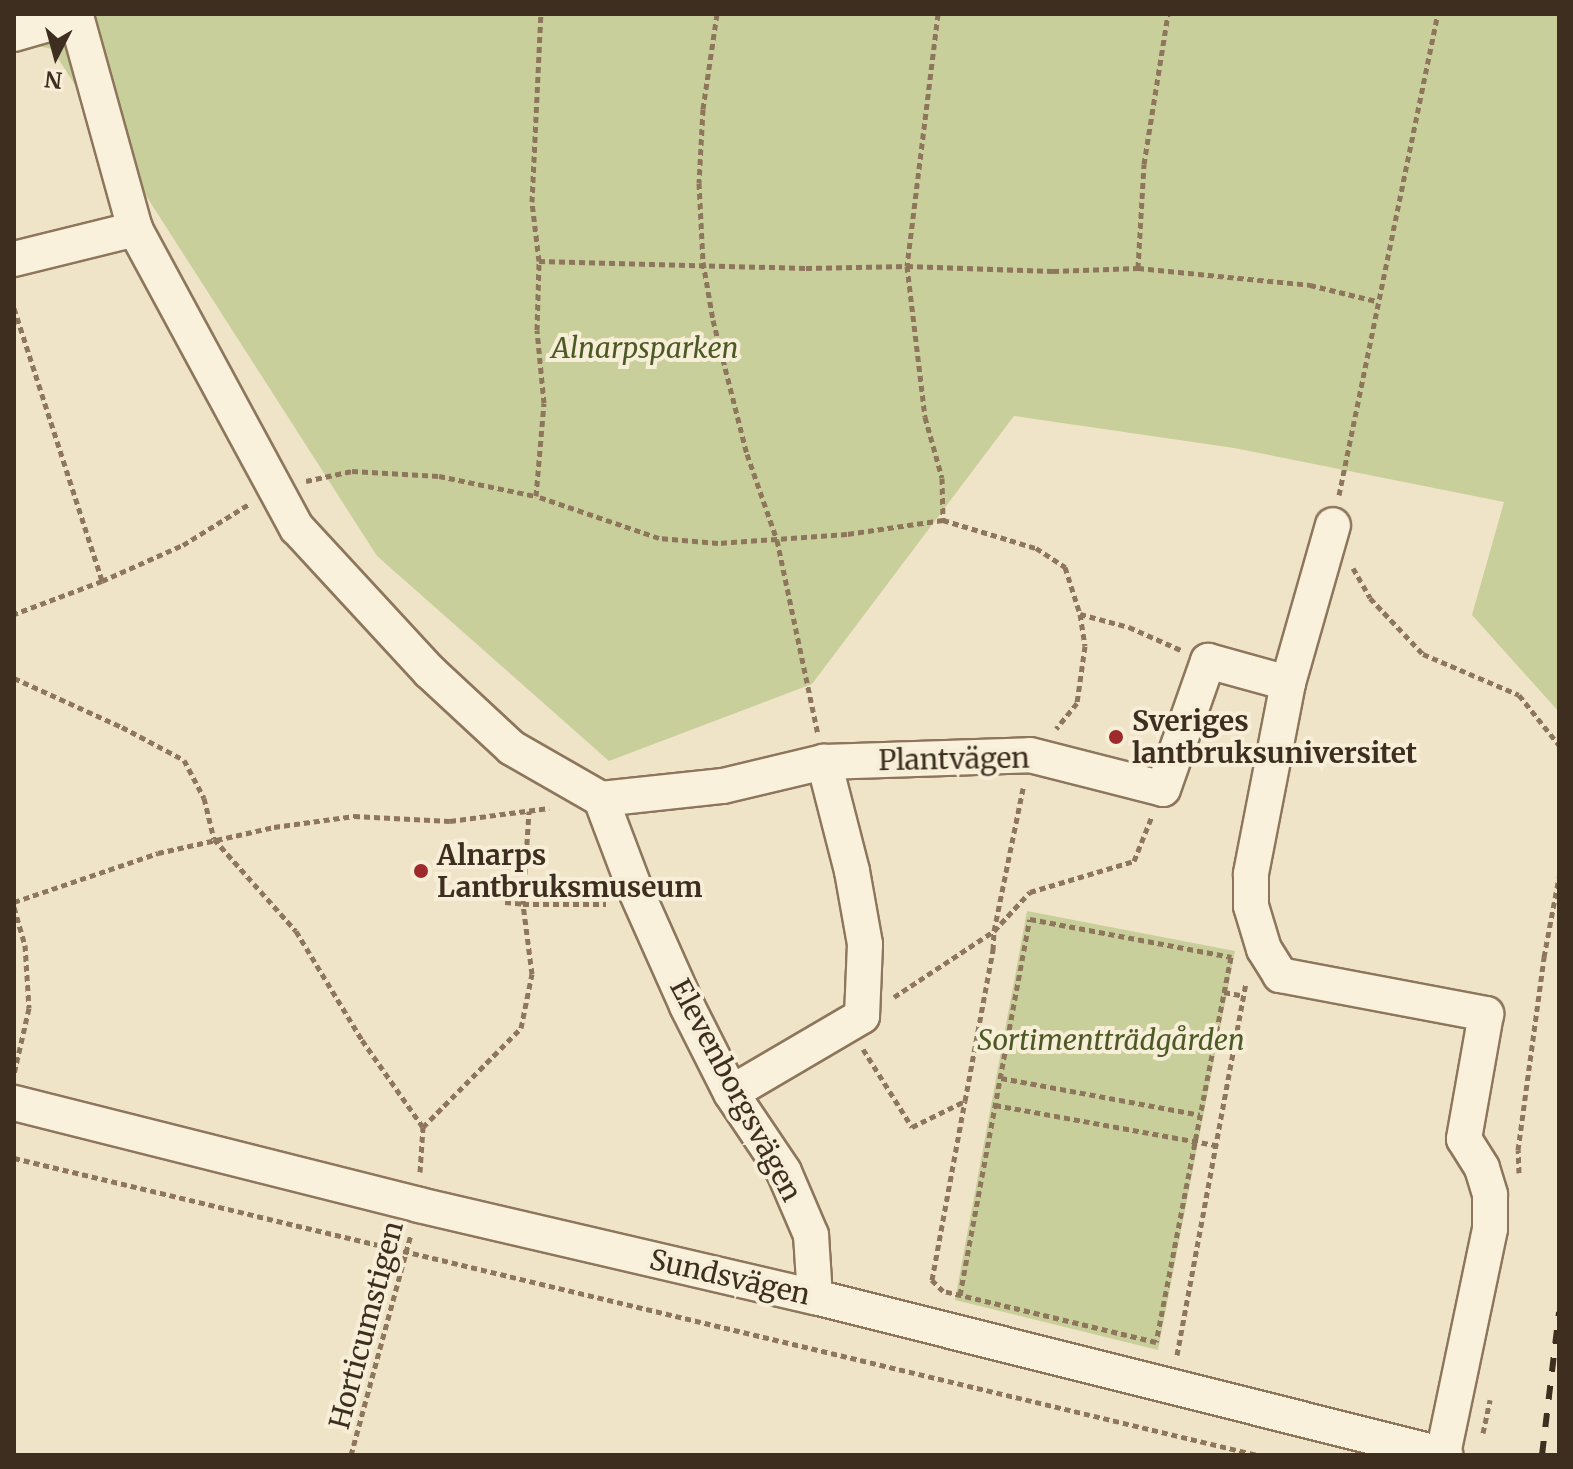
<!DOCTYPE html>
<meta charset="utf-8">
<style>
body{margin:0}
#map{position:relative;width:1573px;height:1469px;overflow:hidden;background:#f0e4c8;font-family:Merriweather,serif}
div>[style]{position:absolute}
.green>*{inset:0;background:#c9cf9b}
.path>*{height:5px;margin-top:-2.5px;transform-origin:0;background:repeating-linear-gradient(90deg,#8d765c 0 6px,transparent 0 10px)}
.roads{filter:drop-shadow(2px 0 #8d765c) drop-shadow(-2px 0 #8d765c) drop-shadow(0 2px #8d765c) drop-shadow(0 -2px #8d765c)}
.minor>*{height:34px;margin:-17px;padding:0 17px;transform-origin:17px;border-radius:17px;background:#faf1dc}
.rail>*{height:6px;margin-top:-3px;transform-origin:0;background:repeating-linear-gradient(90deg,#3d2e20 0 14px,transparent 0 28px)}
.dots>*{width:22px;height:22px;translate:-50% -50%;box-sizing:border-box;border:4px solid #f7eed8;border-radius:50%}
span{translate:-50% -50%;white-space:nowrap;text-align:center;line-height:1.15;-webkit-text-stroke:8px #f7eed8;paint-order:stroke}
.park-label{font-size:28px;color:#4d5a26;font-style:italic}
.poi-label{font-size:28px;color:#3d2e20;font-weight:700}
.left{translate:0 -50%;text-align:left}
.street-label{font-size:28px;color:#3d2e20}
.frame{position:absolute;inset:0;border:16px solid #3d2e20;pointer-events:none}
.north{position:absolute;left:16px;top:16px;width:80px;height:80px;-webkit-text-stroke:6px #f7eed8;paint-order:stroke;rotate:186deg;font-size:22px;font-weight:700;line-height:32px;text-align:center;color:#3d2e20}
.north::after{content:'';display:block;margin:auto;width:28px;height:36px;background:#3d2e20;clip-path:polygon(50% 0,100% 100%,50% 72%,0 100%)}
</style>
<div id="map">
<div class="green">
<i style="clip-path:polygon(14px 14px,1559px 14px,1559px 712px,1472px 615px,1504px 502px,1234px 448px,1014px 416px,812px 684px,609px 761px,377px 556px,52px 49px,14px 41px)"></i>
<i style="clip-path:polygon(1027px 911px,1235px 951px,1158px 1350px,955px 1300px)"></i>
</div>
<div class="path">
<i style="left:717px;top:14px;width:96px;rotate:98.4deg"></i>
<i style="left:703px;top:109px;width:74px;rotate:93.1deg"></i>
<i style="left:699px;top:183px;width:79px;rotate:87.1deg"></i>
<i style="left:703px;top:262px;width:59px;rotate:80.2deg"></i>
<i style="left:713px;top:320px;width:138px;rotate:75.8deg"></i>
<i style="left:747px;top:454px;width:91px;rotate:70.8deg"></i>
<i style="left:777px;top:540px;width:198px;rotate:78.1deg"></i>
<i style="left:938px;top:14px;width:254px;rotate:97deg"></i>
<i style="left:907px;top:266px;width:152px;rotate:83.2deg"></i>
<i style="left:925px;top:417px;width:63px;rotate:74.4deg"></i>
<i style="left:942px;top:478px;width:42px;rotate:88.6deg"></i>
<i style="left:943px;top:520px;width:97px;rotate:171.7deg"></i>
<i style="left:847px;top:534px;width:129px;rotate:176deg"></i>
<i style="left:718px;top:543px;width:59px;rotate:-175.2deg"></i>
<i style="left:659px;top:538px;width:130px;rotate:-161.1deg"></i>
<i style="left:536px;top:496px;width:93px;rotate:-85.1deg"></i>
<i style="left:544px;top:403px;width:73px;rotate:-95.5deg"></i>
<i style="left:537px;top:330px;width:69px;rotate:-88.3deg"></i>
<i style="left:539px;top:261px;width:267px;rotate:1.5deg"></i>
<i style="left:806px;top:268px;width:101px;rotate:-1.1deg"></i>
<i style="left:907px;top:266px;width:146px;rotate:2deg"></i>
<i style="left:1053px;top:271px;width:85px;rotate:-2deg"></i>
<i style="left:1138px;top:268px;width:104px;rotate:-86.7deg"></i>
<i style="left:1144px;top:164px;width:152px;rotate:-80.9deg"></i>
<i style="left:539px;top:261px;width:59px;rotate:-96.8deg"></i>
<i style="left:532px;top:202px;width:188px;rotate:-87.3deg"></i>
<i style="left:1138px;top:268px;width:173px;rotate:5.6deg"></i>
<i style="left:1310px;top:285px;width:68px;rotate:13.6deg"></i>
<i style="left:14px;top:308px;width:287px;rotate:72.1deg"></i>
<i style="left:102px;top:581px;width:94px;rotate:159.4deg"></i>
<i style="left:306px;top:481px;width:47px;rotate:-12.3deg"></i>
<i style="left:352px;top:471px;width:87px;rotate:3.3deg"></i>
<i style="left:439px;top:476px;width:99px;rotate:11.7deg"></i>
<i style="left:1339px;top:495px;width:491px;rotate:-78.4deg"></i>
<i style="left:943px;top:520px;width:97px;rotate:16.8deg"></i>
<i style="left:1036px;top:548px;width:35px;rotate:33deg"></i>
<i style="left:1065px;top:567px;width:49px;rotate:72.3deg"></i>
<i style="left:1080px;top:614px;width:32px;rotate:81deg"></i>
<i style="left:1085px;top:646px;width:58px;rotate:98deg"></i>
<i style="left:1077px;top:703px;width:33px;rotate:129deg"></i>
<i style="left:1353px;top:568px;width:34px;rotate:60deg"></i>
<i style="left:1370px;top:598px;width:77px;rotate:46.6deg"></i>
<i style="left:1423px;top:654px;width:104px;rotate:23.1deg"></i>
<i style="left:1519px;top:695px;width:64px;rotate:51.3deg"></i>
<i style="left:102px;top:581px;width:89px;rotate:-24deg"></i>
<i style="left:183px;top:545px;width:78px;rotate:-31.8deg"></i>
<i style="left:1080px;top:614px;width:51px;rotate:14.9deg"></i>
<i style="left:1129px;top:627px;width:57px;rotate:23.9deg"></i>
<i style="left:14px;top:678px;width:119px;rotate:24.4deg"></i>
<i style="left:122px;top:727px;width:70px;rotate:28deg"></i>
<i style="left:184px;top:760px;width:43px;rotate:62.2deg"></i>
<i style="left:204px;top:798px;width:42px;rotate:76.3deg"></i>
<i style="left:214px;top:839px;width:123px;rotate:48.3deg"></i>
<i style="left:296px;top:931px;width:127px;rotate:58.8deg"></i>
<i style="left:362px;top:1040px;width:106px;rotate:55deg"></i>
<i style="left:14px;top:902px;width:152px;rotate:-18.8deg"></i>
<i style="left:158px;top:853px;width:119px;rotate:-12.6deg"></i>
<i style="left:274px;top:827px;width:81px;rotate:-7.8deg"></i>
<i style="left:354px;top:816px;width:96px;rotate:3deg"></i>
<i style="left:450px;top:821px;width:100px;rotate:-7.5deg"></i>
<i style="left:505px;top:902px;width:18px;rotate:6deg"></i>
<i style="left:523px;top:904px;width:93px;rotate:-86.3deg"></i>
<i style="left:14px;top:907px;width:40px;rotate:74deg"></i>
<i style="left:25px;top:945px;width:63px;rotate:86.4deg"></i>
<i style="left:29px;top:1008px;width:68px;rotate:102.8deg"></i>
<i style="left:1224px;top:992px;width:20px;rotate:11deg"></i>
<i style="left:894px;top:997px;width:120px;rotate:-33.4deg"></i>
<i style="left:994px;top:931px;width:146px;rotate:-78.5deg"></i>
<i style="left:863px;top:1049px;width:92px;rotate:57.9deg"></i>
<i style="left:912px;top:1127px;width:59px;rotate:-26.1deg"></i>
<i style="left:965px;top:1101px;width:154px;rotate:-79.5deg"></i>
<i style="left:993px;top:950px;width:19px;rotate:-87deg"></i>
<i style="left:994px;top:931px;width:53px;rotate:-47.3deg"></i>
<i style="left:1030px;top:892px;width:109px;rotate:-16.6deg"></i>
<i style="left:1134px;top:861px;width:48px;rotate:-68.2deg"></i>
<i style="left:1001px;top:1078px;width:202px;rotate:10.5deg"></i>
<i style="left:995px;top:1105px;width:225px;rotate:10.3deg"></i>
<i style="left:14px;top:1158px;width:1279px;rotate:13.43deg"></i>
<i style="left:420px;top:1172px;width:45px;rotate:-86.2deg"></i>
<i style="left:423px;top:1127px;width:139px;rotate:-45.3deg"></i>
<i style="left:521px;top:1028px;width:55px;rotate:-78.5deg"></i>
<i style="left:532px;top:974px;width:71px;rotate:-97.3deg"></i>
<i style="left:523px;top:904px;width:83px"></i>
<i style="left:1519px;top:1173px;width:23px;rotate:-92deg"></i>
<i style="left:1518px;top:1150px;width:195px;rotate:-82.3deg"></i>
<i style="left:1544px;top:957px;width:81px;rotate:-79.4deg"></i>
<i style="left:960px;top:1295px;width:382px;rotate:-79.5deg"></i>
<i style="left:1030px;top:919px;width:205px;rotate:10.7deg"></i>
<i style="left:1231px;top:957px;width:392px;rotate:101deg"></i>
<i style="left:1156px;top:1342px;width:219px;rotate:-166.5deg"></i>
<i style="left:943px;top:1291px;width:16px;rotate:-135deg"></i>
<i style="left:932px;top:1280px;width:182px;rotate:-79.6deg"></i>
<i style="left:1177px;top:1355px;width:378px;rotate:-79.5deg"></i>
<i style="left:1483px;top:1433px;width:34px;rotate:-78deg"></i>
<i style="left:351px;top:1455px;width:229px;rotate:-74.8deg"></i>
</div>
<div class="roads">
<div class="minor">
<i style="left:14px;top:34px;width:65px;rotate:-16.2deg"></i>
<i style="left:76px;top:16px;width:221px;rotate:74.5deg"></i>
<i style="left:135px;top:229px;width:340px;rotate:61.6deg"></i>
<i style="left:297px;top:528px;width:195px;rotate:47.3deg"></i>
<i style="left:429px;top:671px;width:113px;rotate:42.9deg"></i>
<i style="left:512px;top:748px;width:103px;rotate:29.8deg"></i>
<i style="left:14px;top:259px;width:125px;rotate:-13.9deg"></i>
<i style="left:1288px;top:683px;width:195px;rotate:101deg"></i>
<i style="left:1251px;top:874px;width:32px;rotate:90deg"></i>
<i style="left:1251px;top:906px;width:45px;rotate:73.2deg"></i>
<i style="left:1264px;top:949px;width:31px;rotate:58deg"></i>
<i style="left:1280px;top:975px;width:210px;rotate:10.7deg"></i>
<i style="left:1486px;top:1014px;width:127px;rotate:100deg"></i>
<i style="left:1464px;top:1139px;width:34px;rotate:58deg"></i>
<i style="left:1482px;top:1168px;width:28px;rotate:73deg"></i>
<i style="left:1490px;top:1195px;width:34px;rotate:90deg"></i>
<i style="left:1490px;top:1229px;width:230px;rotate:101.8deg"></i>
<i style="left:601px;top:799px;width:123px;rotate:-6.1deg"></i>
<i style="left:723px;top:786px;width:104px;rotate:-13.4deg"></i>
<i style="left:824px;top:762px;width:206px;rotate:-1.9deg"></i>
<i style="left:1030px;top:755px;width:137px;rotate:14.3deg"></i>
<i style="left:1163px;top:789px;width:136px;rotate:-70.6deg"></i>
<i style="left:1208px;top:661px;width:83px;rotate:15.4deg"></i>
<i style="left:1288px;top:683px;width:164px;rotate:-74.1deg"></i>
<i style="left:601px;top:799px;width:96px;rotate:69.3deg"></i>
<i style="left:635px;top:889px;width:128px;rotate:66deg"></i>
<i style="left:687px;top:1006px;width:97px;rotate:63.2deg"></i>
<i style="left:731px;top:1093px;width:95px;rotate:56.1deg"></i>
<i style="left:784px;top:1172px;width:69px;rotate:66.8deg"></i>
<i style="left:811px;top:1235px;width:62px;rotate:86.3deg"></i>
<i style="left:731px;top:1093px;width:152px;rotate:-30.4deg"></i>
<i style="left:862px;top:1016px;width:72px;rotate:-87.6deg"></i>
<i style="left:865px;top:944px;width:74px;rotate:-100.1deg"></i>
<i style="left:852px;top:871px;width:113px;rotate:-104.4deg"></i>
<i style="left:14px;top:1103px;width:418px;rotate:14.1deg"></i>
<i style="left:419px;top:1205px;width:407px;rotate:13.1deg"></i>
<i style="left:815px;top:1297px;width:650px;rotate:14.08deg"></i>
</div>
</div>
<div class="rail">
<i style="left:1542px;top:1455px;width:144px;rotate:-83.2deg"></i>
</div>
<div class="dots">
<i style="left:1116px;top:737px;background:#9e2a2b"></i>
<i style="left:421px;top:871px;background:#9e2a2b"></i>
</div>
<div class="park-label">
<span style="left:645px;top:348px">Alnarpsparken</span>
<span style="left:1111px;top:1040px">Sortimentträdgården</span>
</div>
<div class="poi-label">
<span class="left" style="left:1132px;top:737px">Sveriges<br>lantbruksuniversitet</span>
<span class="left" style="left:437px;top:871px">Alnarps<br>Lantbruksmuseum</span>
</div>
<div class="street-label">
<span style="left:954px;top:759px;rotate:-1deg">Plantvägen</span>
<span style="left:736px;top:1090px;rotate:62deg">Elevenborgsvägen</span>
<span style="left:730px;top:1277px;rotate:13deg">Sundsvägen</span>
<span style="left:366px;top:1325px;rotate:-75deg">Horticumstigen</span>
</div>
<div class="frame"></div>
<div class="north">N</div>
</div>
